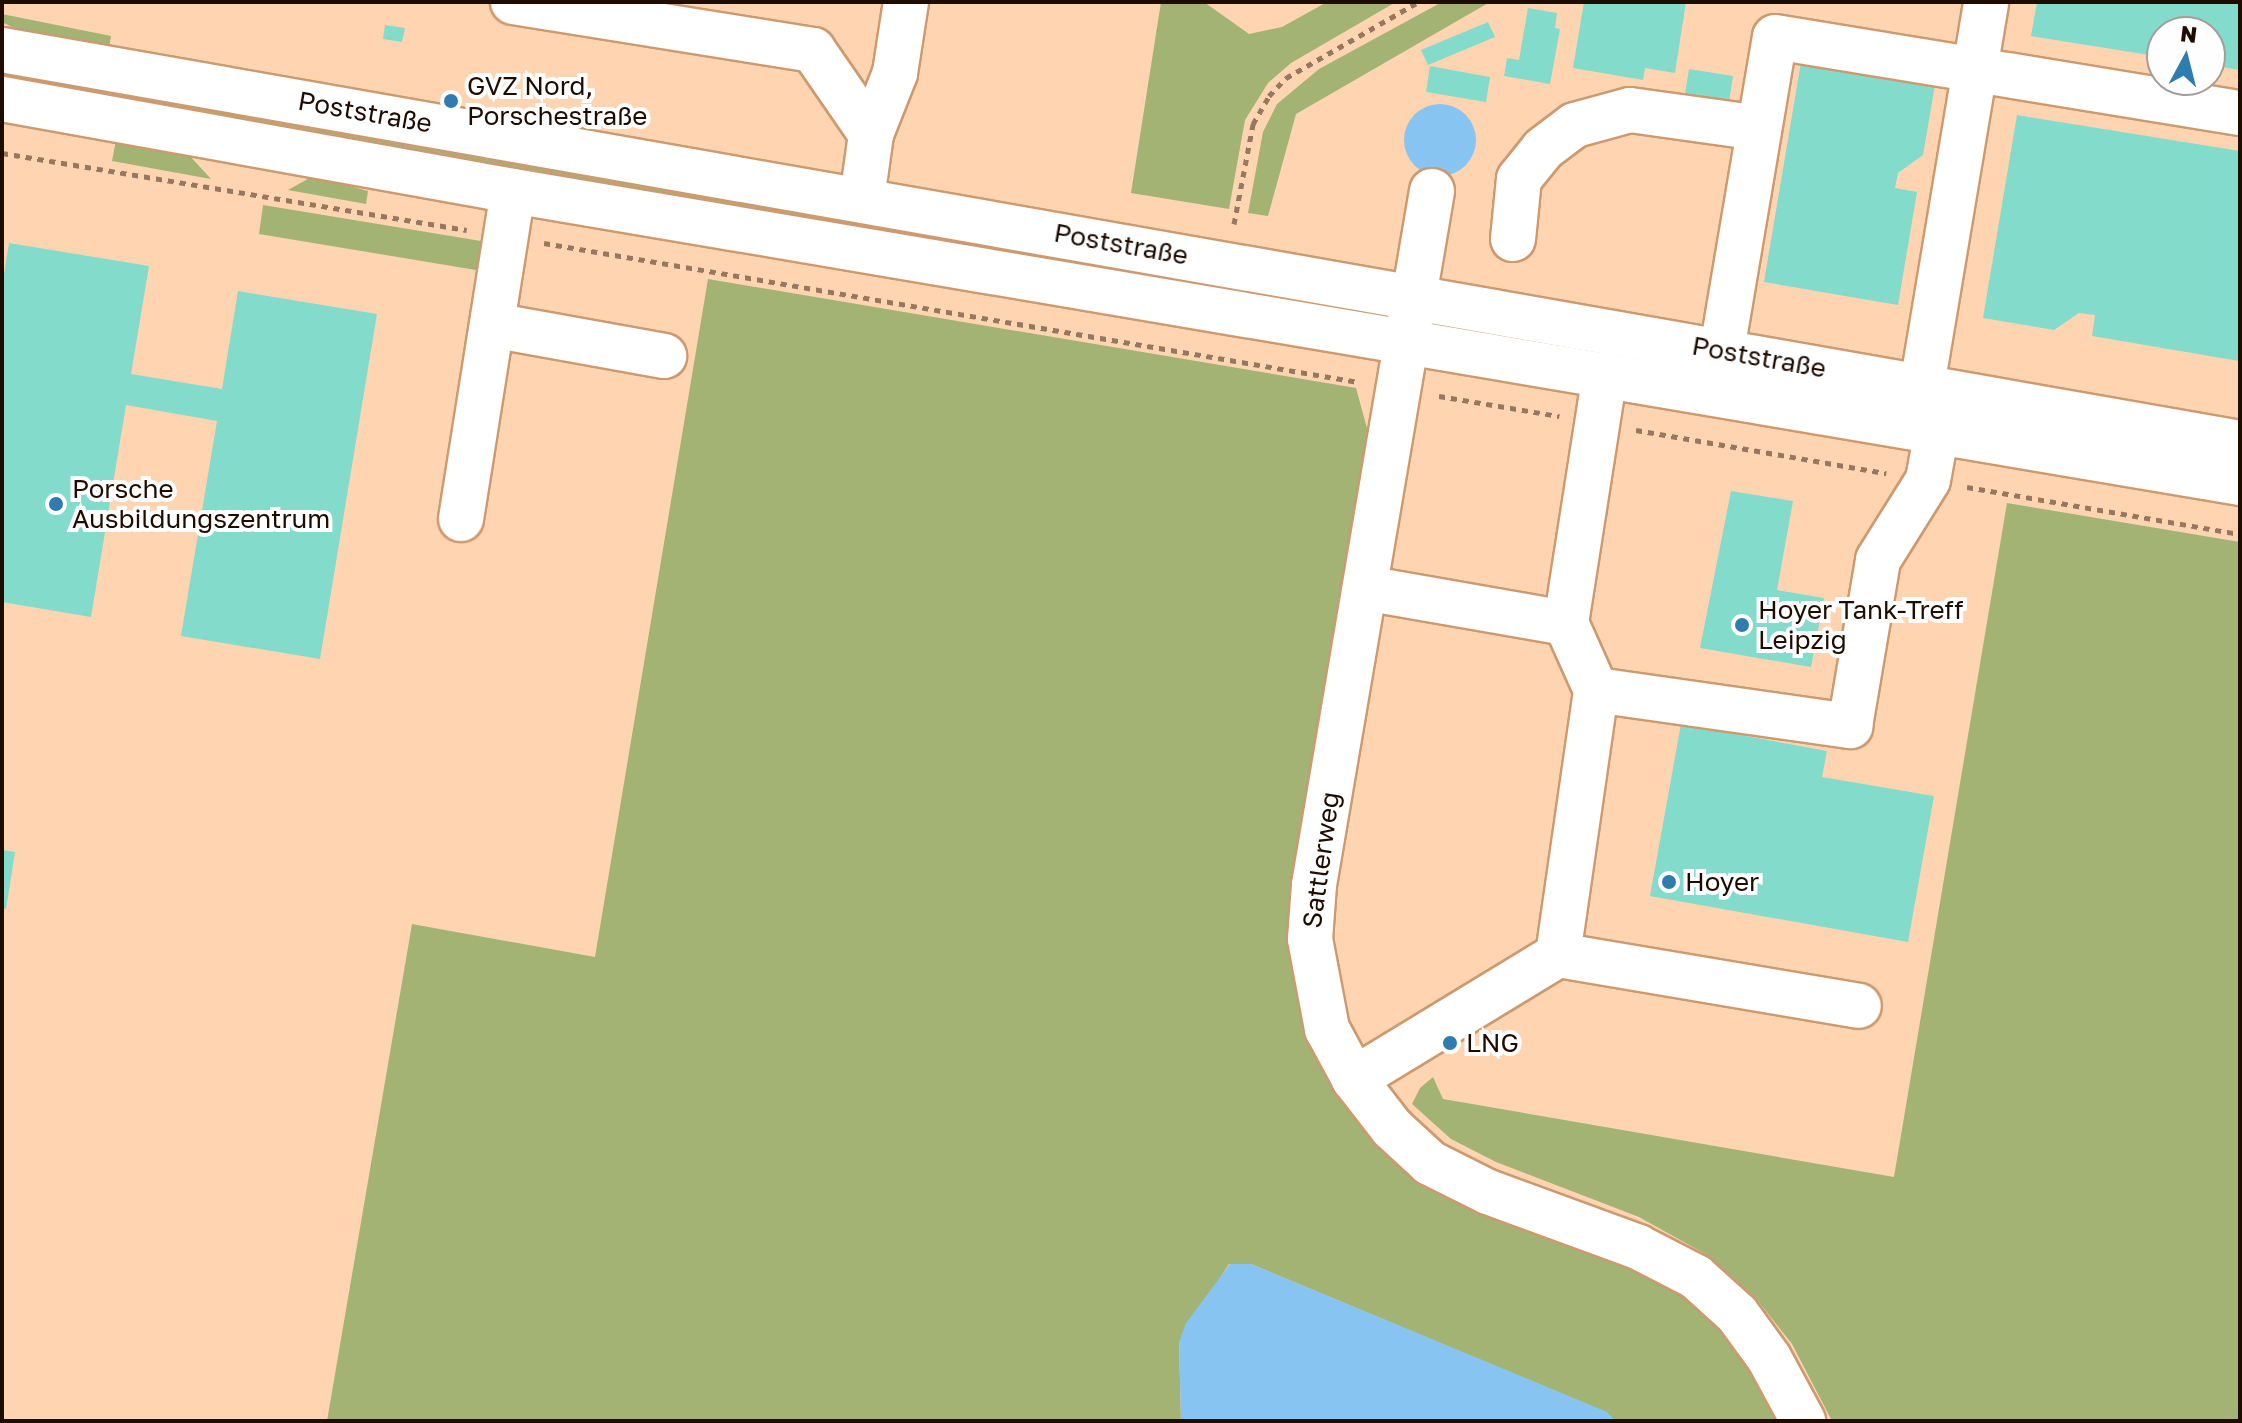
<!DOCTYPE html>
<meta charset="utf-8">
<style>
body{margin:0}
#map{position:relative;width:2242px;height:1423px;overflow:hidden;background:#ffd4b0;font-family:"Golos Text",sans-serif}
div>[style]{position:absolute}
.green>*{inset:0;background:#a2b374}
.water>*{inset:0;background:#87c4f1}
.round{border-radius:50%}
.building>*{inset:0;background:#82dbcb}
.path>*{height:5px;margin-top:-2.5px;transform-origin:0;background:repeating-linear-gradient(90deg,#97785f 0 6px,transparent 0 12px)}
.roads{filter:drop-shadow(2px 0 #cd9a6f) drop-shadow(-2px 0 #cd9a6f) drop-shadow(0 2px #cd9a6f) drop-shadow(0 -2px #cd9a6f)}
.minor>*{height:44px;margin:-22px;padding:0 22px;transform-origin:22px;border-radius:22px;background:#fff}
.dots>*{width:22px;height:22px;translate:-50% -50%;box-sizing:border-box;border:4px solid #fefefe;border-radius:50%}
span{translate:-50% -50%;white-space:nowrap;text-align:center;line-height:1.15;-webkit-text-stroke:8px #fefefe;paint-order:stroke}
.poi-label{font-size:26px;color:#1e0c00}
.left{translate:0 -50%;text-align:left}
.street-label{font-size:26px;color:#1e0c00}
.frame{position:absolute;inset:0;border:4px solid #1e0c00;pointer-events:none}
.north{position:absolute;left:2146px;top:16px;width:80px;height:80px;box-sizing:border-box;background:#fefefe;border:2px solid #a49d98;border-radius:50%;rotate:7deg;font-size:22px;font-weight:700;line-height:32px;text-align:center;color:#1e0c00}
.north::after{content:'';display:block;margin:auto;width:28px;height:36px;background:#2f7caf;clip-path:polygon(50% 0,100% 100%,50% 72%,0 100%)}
</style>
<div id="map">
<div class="green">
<i style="clip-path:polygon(1161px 2px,1204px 2px,1249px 34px,1282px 27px,1327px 2px,1396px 2px,1291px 63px,1268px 83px,1245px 120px,1229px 209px,1131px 193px)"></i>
<i style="clip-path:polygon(1442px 2px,1490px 2px,1296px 114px,1268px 216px,1248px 213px,1263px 132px,1277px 104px,1319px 69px)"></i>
<i style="clip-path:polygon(2px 14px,111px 36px,109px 48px,26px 34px,2px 22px)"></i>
<i style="clip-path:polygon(10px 73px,103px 89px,101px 106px,4px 83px)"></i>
<i style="clip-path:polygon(126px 92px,1213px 281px,1211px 297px,124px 109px)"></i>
<i style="clip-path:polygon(118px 130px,177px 142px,211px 179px,112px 161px)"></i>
<i style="clip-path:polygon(313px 176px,368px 191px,366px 204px,288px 190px)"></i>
<i style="clip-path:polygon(263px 205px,487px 242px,482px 271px,259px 234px)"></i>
<i style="clip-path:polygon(708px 279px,1356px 388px,1368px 432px,1365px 472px,1296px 879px,1338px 1089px,1682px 1297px,1721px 1330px,1751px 1369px,1778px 1421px,1615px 1421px,1606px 1412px,1251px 1264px,1229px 1264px,1179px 1342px,1181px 1421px,327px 1421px,412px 924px,595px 957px)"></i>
<i style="clip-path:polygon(2007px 503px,2240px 542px,2240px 1421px,1832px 1421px,1792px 1344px,1754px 1296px,1707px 1255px,1639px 1217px,1496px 1162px,1451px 1139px,1412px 1104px,1420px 1088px,1433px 1077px,1443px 1099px,1894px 1177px)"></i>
</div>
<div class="water">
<i class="round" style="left:1404px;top:104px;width:72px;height:72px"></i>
<i style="clip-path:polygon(1230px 1264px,1251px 1264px,1607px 1412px,1615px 1421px,1181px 1421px,1179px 1342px,1186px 1323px)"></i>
</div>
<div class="building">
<i style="clip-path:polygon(1584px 2px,1686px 2px,1675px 73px,1645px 68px,1643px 80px,1573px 68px)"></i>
<i style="clip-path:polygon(2037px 2px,2240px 2px,2240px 70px,2210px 65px,2210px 32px,2162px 32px,2162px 57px,2031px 36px)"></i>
<i style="clip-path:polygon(1528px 8px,1557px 13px,1555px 28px,1560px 29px,1550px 84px,1504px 76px,1507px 58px,1519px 60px)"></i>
<i style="clip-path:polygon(1488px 22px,1495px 37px,1428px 65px,1421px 50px)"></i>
<i style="clip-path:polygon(385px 25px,405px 28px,402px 42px,383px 39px)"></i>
<i style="clip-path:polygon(1801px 62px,1935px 85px,1923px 155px,1898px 173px,1895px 188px,1917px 192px,1898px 305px,1764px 282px)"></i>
<i style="clip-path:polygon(1430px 66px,1490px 77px,1486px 102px,1426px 92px)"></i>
<i style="clip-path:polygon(1689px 69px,1733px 76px,1729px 102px,1685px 94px)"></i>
<i style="clip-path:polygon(2017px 115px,2240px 151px,2239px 361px,2092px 336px,2095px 315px,2079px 313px,2054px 330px,1983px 318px)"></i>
<i style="clip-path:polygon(9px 243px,149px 266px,131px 374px,222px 389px,238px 291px,377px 314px,320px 659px,181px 636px,217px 421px,126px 405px,91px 617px,2px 602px,2px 287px)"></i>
<i style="clip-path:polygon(1731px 491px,1793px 501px,1777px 590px,1824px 598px,1811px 667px,1700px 648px)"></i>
<i style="clip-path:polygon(1681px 724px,1827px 751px,1822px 777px,1934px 796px,1908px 942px,1650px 896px)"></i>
<i style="clip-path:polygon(2px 850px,15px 852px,6px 909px,2px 908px)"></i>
</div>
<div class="path">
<i style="left:2px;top:153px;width:471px;rotate:9.4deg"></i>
<i style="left:1234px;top:224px;width:102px;rotate:-79.2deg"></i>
<i style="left:1253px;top:124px;width:32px;rotate:-60deg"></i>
<i style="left:1269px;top:96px;width:25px;rotate:-47deg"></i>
<i style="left:1286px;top:78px;width:152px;rotate:-29.9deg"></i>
<i style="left:544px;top:243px;width:826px;rotate:9.69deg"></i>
<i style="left:1439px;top:396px;width:122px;rotate:9.5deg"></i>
<i style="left:1636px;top:430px;width:254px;rotate:9.8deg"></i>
<i style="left:1967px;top:487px;width:277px;rotate:9.8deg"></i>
</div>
<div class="roads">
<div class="minor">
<i style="left:513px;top:2px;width:304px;rotate:9.1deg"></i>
<i style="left:813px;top:50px;width:102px;rotate:55.4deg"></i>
<i style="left:2px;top:50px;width:2272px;rotate:9.96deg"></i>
<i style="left:2px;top:99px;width:519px;rotate:10.21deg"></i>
<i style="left:513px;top:191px;width:1752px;rotate:9.6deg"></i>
<i style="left:1432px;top:191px;width:704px;rotate:99.65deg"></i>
<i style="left:1314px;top:885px;width:54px;rotate:94.2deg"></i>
<i style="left:1310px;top:939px;width:92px;rotate:79.3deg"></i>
<i style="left:1327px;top:1029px;width:57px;rotate:61.6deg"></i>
<i style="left:1354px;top:1079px;width:62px;rotate:52.2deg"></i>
<i style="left:1392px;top:1128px;width:52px;rotate:42.6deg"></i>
<i style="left:1430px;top:1163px;width:65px;rotate:26.6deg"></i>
<i style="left:1488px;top:1192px;width:160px;rotate:20.1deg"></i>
<i style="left:1638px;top:1247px;width:65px;rotate:27.3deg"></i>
<i style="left:1696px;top:1277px;width:55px;rotate:42.1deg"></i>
<i style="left:1737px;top:1314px;width:54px;rotate:54deg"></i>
<i style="left:1769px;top:1358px;width:72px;rotate:61.6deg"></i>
<i style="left:862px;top:199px;width:66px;rotate:-82.1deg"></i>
<i style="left:871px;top:134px;width:66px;rotate:-68.5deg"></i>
<i style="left:895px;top:73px;width:72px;rotate:-81.2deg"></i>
<i style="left:1513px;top:239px;width:60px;rotate:-84.3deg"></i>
<i style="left:1519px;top:179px;width:38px;rotate:-51deg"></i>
<i style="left:1543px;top:149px;width:40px;rotate:-37deg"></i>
<i style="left:1575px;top:125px;width:57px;rotate:-15.3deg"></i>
<i style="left:1630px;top:110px;width:130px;rotate:7.9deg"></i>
<i style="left:492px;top:325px;width:175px;rotate:10.2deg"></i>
<i style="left:1722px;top:350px;width:317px;rotate:-80.4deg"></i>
<i style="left:1775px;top:37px;width:471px;rotate:9.3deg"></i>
<i style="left:1922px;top:386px;width:389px;rotate:-80.5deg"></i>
<i style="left:461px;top:519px;width:332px;rotate:-81deg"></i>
<i style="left:1365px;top:588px;width:204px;rotate:9.9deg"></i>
<i style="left:1566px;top:623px;width:251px;rotate:-81.1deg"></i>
<i style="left:1566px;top:623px;width:73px;rotate:65.9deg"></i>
<i style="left:1596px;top:690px;width:257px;rotate:8.1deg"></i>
<i style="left:1850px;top:726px;width:168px;rotate:-80.4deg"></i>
<i style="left:1878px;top:560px;width:94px;rotate:-58deg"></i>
<i style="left:1928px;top:480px;width:50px;rotate:-79.6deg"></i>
<i style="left:1558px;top:955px;width:305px;rotate:9.6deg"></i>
<i style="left:1354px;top:1079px;width:239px;rotate:-31.3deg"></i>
<i style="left:1558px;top:955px;width:268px;rotate:-81.8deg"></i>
</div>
</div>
<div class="dots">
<i style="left:451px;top:101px;background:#2f7caf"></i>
<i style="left:56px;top:504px;background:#2f7caf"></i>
<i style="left:1742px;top:625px;background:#2f7caf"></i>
<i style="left:1669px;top:882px;background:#2f7caf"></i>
<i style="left:1450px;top:1043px;background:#2f7caf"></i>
</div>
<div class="poi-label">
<span class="left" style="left:467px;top:101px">GVZ Nord,<br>Porschestraße</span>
<span class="left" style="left:72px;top:504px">Porsche<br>Ausbildungszentrum</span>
<span class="left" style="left:1758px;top:625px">Hoyer Tank-Treff<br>Leipzig</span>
<span class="left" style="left:1685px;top:882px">Hoyer</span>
<span class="left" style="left:1466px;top:1043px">LNG</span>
</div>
<div class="street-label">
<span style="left:365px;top:112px;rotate:10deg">Poststraße</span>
<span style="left:1121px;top:244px;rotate:10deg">Poststraße</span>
<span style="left:1759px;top:357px;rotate:10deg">Poststraße</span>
<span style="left:1321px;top:860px;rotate:-82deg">Sattlerweg</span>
</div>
<div class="frame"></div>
<div class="north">N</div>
</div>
